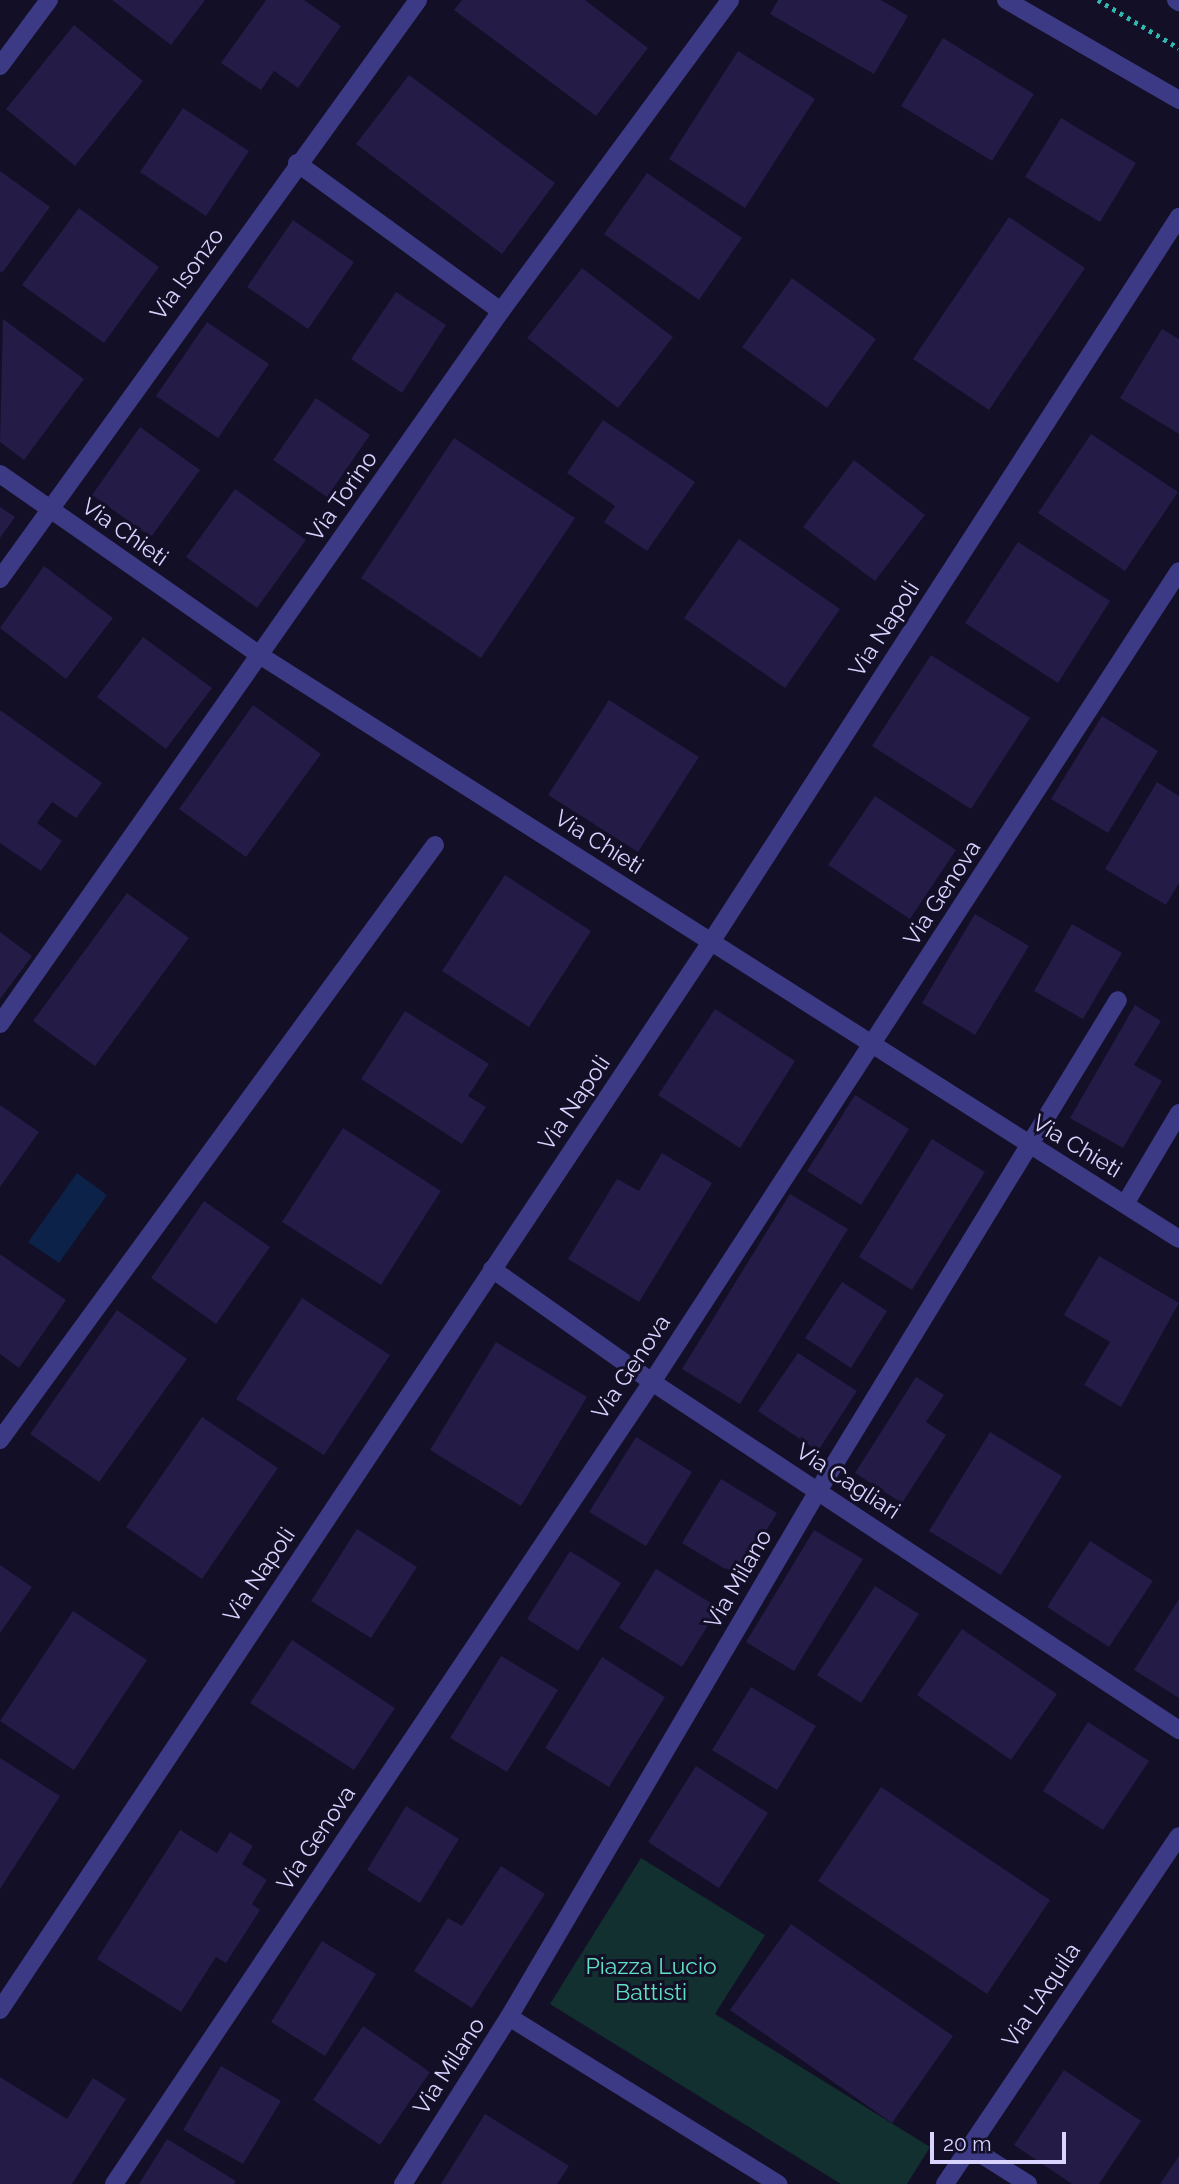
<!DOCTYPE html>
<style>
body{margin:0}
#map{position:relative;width:1179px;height:2184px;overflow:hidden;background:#130f26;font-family:Raleway,sans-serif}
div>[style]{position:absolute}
.green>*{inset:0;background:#12302f}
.water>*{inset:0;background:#0c2248}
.building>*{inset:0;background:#241b47}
.path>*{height:4.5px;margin-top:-2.25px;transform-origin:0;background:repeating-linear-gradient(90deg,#2fb8b0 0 3.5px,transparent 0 8.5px)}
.minor>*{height:18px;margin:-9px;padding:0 9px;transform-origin:9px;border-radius:9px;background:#3d3a85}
span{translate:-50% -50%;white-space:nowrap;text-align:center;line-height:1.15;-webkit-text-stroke:6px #130f26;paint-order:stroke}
.street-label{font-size:23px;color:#d9d4ff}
.park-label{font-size:23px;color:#5fe0c0}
.scale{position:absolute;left:930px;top:2132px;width:136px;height:32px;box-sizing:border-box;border:4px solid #d9d4ff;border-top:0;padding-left:9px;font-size:21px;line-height:24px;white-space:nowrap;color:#d9d4ff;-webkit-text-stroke:5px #130f26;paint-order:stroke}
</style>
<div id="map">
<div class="green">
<i style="clip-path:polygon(641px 1858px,765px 1935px,715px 2014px,930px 2147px,907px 2184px,841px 2184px,550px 2004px)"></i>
</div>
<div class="water">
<i style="clip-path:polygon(77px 1173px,107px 1195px,59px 1263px,28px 1242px)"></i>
</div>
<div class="building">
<i style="clip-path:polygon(112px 0,205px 0,171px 45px)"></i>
<i style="clip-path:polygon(266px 0,304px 0,341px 26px,298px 88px,274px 71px,261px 90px,221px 63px)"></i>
<i style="clip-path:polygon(462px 0,585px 0,648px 48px,596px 116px,454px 10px)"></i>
<i style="clip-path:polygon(778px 0,881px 0,908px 16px,874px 74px,770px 14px)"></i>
<i style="clip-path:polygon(74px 25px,143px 81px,75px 166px,6px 109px)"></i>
<i style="clip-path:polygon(943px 38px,1034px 94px,992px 161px,901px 106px)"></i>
<i style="clip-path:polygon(738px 51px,815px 99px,745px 208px,669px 159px)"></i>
<i style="clip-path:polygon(409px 75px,555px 183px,502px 254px,356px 144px)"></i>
<i style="clip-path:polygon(183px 108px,249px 151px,206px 216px,140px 172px)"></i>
<i style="clip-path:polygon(1061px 118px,1136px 163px,1100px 222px,1025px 177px)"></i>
<i style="clip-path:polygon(0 171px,50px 207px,2px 273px,0 271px)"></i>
<i style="clip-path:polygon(647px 173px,742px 238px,699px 300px,604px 234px)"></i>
<i style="clip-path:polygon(79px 208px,159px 267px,104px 343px,22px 285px)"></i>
<i style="clip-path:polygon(1009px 217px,1085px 268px,989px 410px,913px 359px)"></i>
<i style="clip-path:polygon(293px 220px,354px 262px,308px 329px,247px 287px)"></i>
<i style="clip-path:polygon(582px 268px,673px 337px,618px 408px,527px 338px)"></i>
<i style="clip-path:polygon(792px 278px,876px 339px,827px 408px,742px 347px)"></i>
<i style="clip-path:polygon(396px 292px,446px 325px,402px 393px,351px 359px)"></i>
<i style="clip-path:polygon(3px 319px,84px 379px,24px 460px,0 442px)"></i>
<i style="clip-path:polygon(207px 322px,269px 364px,218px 438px,156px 396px)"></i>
<i style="clip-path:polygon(1162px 329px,1179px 339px,1179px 434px,1120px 398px)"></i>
<i style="clip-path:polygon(316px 398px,370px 435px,327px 497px,273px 460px)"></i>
<i style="clip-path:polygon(603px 420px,695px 482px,647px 551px,604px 522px,615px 506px,567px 473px)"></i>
<i style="clip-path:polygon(140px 427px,200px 470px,151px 537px,92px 495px)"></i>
<i style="clip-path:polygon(1091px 434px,1178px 492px,1125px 571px,1038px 513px)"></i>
<i style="clip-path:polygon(454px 438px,575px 518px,481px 658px,361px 578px)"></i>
<i style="clip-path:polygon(854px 460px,925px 515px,875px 581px,803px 527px)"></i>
<i style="clip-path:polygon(235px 489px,306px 540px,257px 608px,186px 557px)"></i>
<i style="clip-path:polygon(0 507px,15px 517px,0 538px)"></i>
<i style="clip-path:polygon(739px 539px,840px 609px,785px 688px,684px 618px)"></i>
<i style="clip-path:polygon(1018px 542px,1110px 601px,1058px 683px,965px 623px)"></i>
<i style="clip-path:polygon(44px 566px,113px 618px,66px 679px,0 628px)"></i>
<i style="clip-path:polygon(143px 637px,212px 688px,166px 749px,97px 697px)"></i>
<i style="clip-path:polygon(931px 655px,1030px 718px,971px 809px,872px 746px)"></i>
<i style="clip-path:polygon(609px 700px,699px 757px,638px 852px,548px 795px)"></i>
<i style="clip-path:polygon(253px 705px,321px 754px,246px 857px,179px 809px)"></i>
<i style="clip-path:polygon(0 710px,102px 783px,76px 818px,52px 802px,37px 823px,62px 841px,41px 871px,0 843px)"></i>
<i style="clip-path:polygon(1102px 716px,1158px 751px,1108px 833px,1051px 799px)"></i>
<i style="clip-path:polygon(1157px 782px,1179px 796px,1179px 883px,1166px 905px,1105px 869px)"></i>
<i style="clip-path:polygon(875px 796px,956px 850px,910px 919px,828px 865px)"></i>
<i style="clip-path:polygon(505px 875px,591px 931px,529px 1027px,442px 971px)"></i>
<i style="clip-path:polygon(127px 893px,189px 938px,95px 1066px,33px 1021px)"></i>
<i style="clip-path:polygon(975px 914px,1029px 946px,975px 1035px,922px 1003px)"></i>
<i style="clip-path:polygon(1072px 924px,1122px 953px,1083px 1019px,1034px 991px)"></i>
<i style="clip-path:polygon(0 932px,32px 956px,0 999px)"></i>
<i style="clip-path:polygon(1135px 1005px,1161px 1021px,1134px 1065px,1162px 1081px,1123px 1148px,1070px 1118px)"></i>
<i style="clip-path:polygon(715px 1009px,795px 1061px,740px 1148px,658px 1095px)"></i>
<i style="clip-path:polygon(405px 1011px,489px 1064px,468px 1096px,486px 1107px,462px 1144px,361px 1079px)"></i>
<i style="clip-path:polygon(855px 1095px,909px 1129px,861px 1205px,807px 1171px)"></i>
<i style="clip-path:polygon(0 1105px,39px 1132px,0 1187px)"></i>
<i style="clip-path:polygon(343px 1128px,441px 1191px,381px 1285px,282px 1222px)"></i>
<i style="clip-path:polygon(932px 1139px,985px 1172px,912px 1290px,859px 1257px)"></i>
<i style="clip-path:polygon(662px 1153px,712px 1183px,639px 1302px,568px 1259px,617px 1179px,639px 1191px)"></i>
<i style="clip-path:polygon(790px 1194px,848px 1229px,740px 1404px,682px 1369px)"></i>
<i style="clip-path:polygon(204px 1201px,270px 1247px,216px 1324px,151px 1278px)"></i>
<i style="clip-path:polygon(0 1254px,66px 1300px,19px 1368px,0 1354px)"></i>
<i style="clip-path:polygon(1099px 1256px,1179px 1303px,1121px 1407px,1084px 1385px,1110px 1342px,1064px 1315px)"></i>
<i style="clip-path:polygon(842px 1282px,887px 1311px,851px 1368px,805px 1338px)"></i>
<i style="clip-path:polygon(302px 1298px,390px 1355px,324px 1455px,236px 1399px)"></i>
<i style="clip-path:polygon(117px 1310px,187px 1359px,99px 1482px,30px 1434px)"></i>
<i style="clip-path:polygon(496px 1342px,587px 1397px,521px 1506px,430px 1450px)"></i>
<i style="clip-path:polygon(798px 1353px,857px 1391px,818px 1451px,758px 1411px)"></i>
<i style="clip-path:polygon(916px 1377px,944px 1395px,926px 1422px,946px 1435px,902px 1503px,855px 1473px)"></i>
<i style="clip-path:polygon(202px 1417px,278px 1468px,202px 1579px,126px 1527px)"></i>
<i style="clip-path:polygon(990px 1432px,1062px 1476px,1001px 1575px,929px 1531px)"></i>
<i style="clip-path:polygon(636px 1437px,692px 1472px,646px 1546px,589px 1512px)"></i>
<i style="clip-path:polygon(721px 1479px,777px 1513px,738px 1577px,682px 1543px)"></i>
<i style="clip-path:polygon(357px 1529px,417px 1567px,371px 1638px,311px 1601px)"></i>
<i style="clip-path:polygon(814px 1530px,863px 1559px,794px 1671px,746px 1642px)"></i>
<i style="clip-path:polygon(1090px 1541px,1153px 1581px,1109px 1647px,1047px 1607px)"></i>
<i style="clip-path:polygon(570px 1551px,621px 1583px,578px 1651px,527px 1619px)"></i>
<i style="clip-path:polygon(0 1565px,32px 1587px,0 1633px)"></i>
<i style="clip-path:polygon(656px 1569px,719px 1608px,682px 1667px,619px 1628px)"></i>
<i style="clip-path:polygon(875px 1586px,919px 1614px,861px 1703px,817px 1675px)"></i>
<i style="clip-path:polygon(1179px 1599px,1179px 1698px,1134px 1670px)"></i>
<i style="clip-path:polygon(73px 1611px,147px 1660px,74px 1770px,0 1721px)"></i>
<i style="clip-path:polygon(962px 1629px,1057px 1694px,1011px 1760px,917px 1695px)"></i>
<i style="clip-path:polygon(292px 1640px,395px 1708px,354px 1770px,250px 1703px)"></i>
<i style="clip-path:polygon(501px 1656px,558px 1690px,507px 1772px,450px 1738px)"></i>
<i style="clip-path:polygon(602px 1657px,665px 1697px,609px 1787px,545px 1748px)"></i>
<i style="clip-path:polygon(751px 1687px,816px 1726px,777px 1790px,712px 1750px)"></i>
<i style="clip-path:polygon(1088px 1722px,1149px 1761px,1103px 1830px,1043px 1791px)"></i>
<i style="clip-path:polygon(0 1758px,60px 1796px,0 1889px)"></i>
<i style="clip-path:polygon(696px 1766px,768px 1813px,719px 1888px,648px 1842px)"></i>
<i style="clip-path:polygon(881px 1787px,1050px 1900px,987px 1994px,818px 1881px)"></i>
<i style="clip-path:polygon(406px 1806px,459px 1839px,420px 1903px,367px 1870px)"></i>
<i style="clip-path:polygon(180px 1830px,217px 1853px,230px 1832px,253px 1846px,242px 1864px,267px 1880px,252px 1904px,260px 1910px,226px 1963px,216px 1957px,181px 2012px,97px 1959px)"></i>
<i style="clip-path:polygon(501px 1866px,545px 1894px,472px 2008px,414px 1971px,448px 1918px,462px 1926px)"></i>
<i style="clip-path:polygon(791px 1924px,953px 2036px,892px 2123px,730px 2010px)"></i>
<i style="clip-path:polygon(322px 1941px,376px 1974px,325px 2056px,271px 2022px)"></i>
<i style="clip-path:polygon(363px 2026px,430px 2072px,380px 2145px,313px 2100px)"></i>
<i style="clip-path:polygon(221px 2066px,281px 2101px,243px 2164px,183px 2130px)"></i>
<i style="clip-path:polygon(1064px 2070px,1141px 2121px,1099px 2184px,1072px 2184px,1014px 2145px)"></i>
<i style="clip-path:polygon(0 2077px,67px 2119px,93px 2078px,126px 2099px,72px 2184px,0 2184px)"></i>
<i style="clip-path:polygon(485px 2114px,569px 2166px,557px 2184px,441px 2184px)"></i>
<i style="clip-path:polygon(167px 2139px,236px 2181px,234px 2184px,139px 2184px)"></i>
<i style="clip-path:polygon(1179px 2156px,1179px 2184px,1160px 2184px)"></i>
</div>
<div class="path">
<i style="left:1098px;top:0;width:94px;rotate:30.7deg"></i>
</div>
<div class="minor">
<i style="left:1006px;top:0;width:200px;rotate:30deg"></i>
<i style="left:1176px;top:0;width:4px;rotate:34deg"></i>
<i style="left:0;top:66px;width:82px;rotate:-53.4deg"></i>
<i style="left:297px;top:163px;width:252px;rotate:36deg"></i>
<i style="left:0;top:474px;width:318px;rotate:34.9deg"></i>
<i style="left:261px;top:656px;width:1087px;rotate:32.42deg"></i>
<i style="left:0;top:579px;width:714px;rotate:-54.17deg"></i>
<i style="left:0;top:1024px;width:871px;rotate:-54.91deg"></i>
<i style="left:501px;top:311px;width:386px;rotate:-53.6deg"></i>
<i style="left:1125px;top:1204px;width:106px;rotate:-59.3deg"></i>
<i style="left:492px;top:1269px;width:196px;rotate:35.2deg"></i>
<i style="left:652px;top:1382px;width:632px;rotate:33.44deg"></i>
<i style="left:0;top:1440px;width:737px;rotate:-53.83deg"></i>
<i style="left:0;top:2010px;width:1283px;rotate:-56.35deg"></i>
<i style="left:711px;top:942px;width:863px;rotate:-57.16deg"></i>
<i style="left:509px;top:2017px;width:317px;rotate:31.8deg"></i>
<i style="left:968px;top:2146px;width:71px;rotate:32.3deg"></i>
<i style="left:114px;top:2184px;width:966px;rotate:-56.15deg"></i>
<i style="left:652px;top:1382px;width:967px;rotate:-56.98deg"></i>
<i style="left:403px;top:2184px;width:198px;rotate:-57.6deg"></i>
<i style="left:509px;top:2017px;width:610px;rotate:-59.57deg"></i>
<i style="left:818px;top:1491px;width:575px;rotate:-58.58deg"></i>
<i style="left:945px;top:2184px;width:419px;rotate:-56.1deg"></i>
</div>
<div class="street-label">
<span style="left:187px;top:274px;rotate:-54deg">Via Isonzo</span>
<span style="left:342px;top:496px;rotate:-55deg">Via Torino</span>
<span style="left:125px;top:532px;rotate:35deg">Via Chieti</span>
<span style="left:884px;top:629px;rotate:-57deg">Via Napoli</span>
<span style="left:599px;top:842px;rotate:32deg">Via Chieti</span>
<span style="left:942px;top:893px;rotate:-57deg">Via Genova</span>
<span style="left:574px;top:1103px;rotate:-56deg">Via Napoli</span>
<span style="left:1077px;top:1146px;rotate:31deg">Via Chieti</span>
<span style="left:631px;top:1367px;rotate:-56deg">Via Genova</span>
<span style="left:848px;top:1481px;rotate:33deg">Via Cagliari</span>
<span style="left:259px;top:1575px;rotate:-56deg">Via Napoli</span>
<span style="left:738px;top:1579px;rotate:-60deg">Via Milano</span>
<span style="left:316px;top:1838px;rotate:-56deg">Via Genova</span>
<span style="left:1041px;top:1995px;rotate:-56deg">Via L'Aquila</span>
<span style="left:449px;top:2066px;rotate:-57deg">Via Milano</span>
</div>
<div class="park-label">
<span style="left:651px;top:1979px">Piazza Lucio<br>Battisti</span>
</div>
<div class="scale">20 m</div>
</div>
